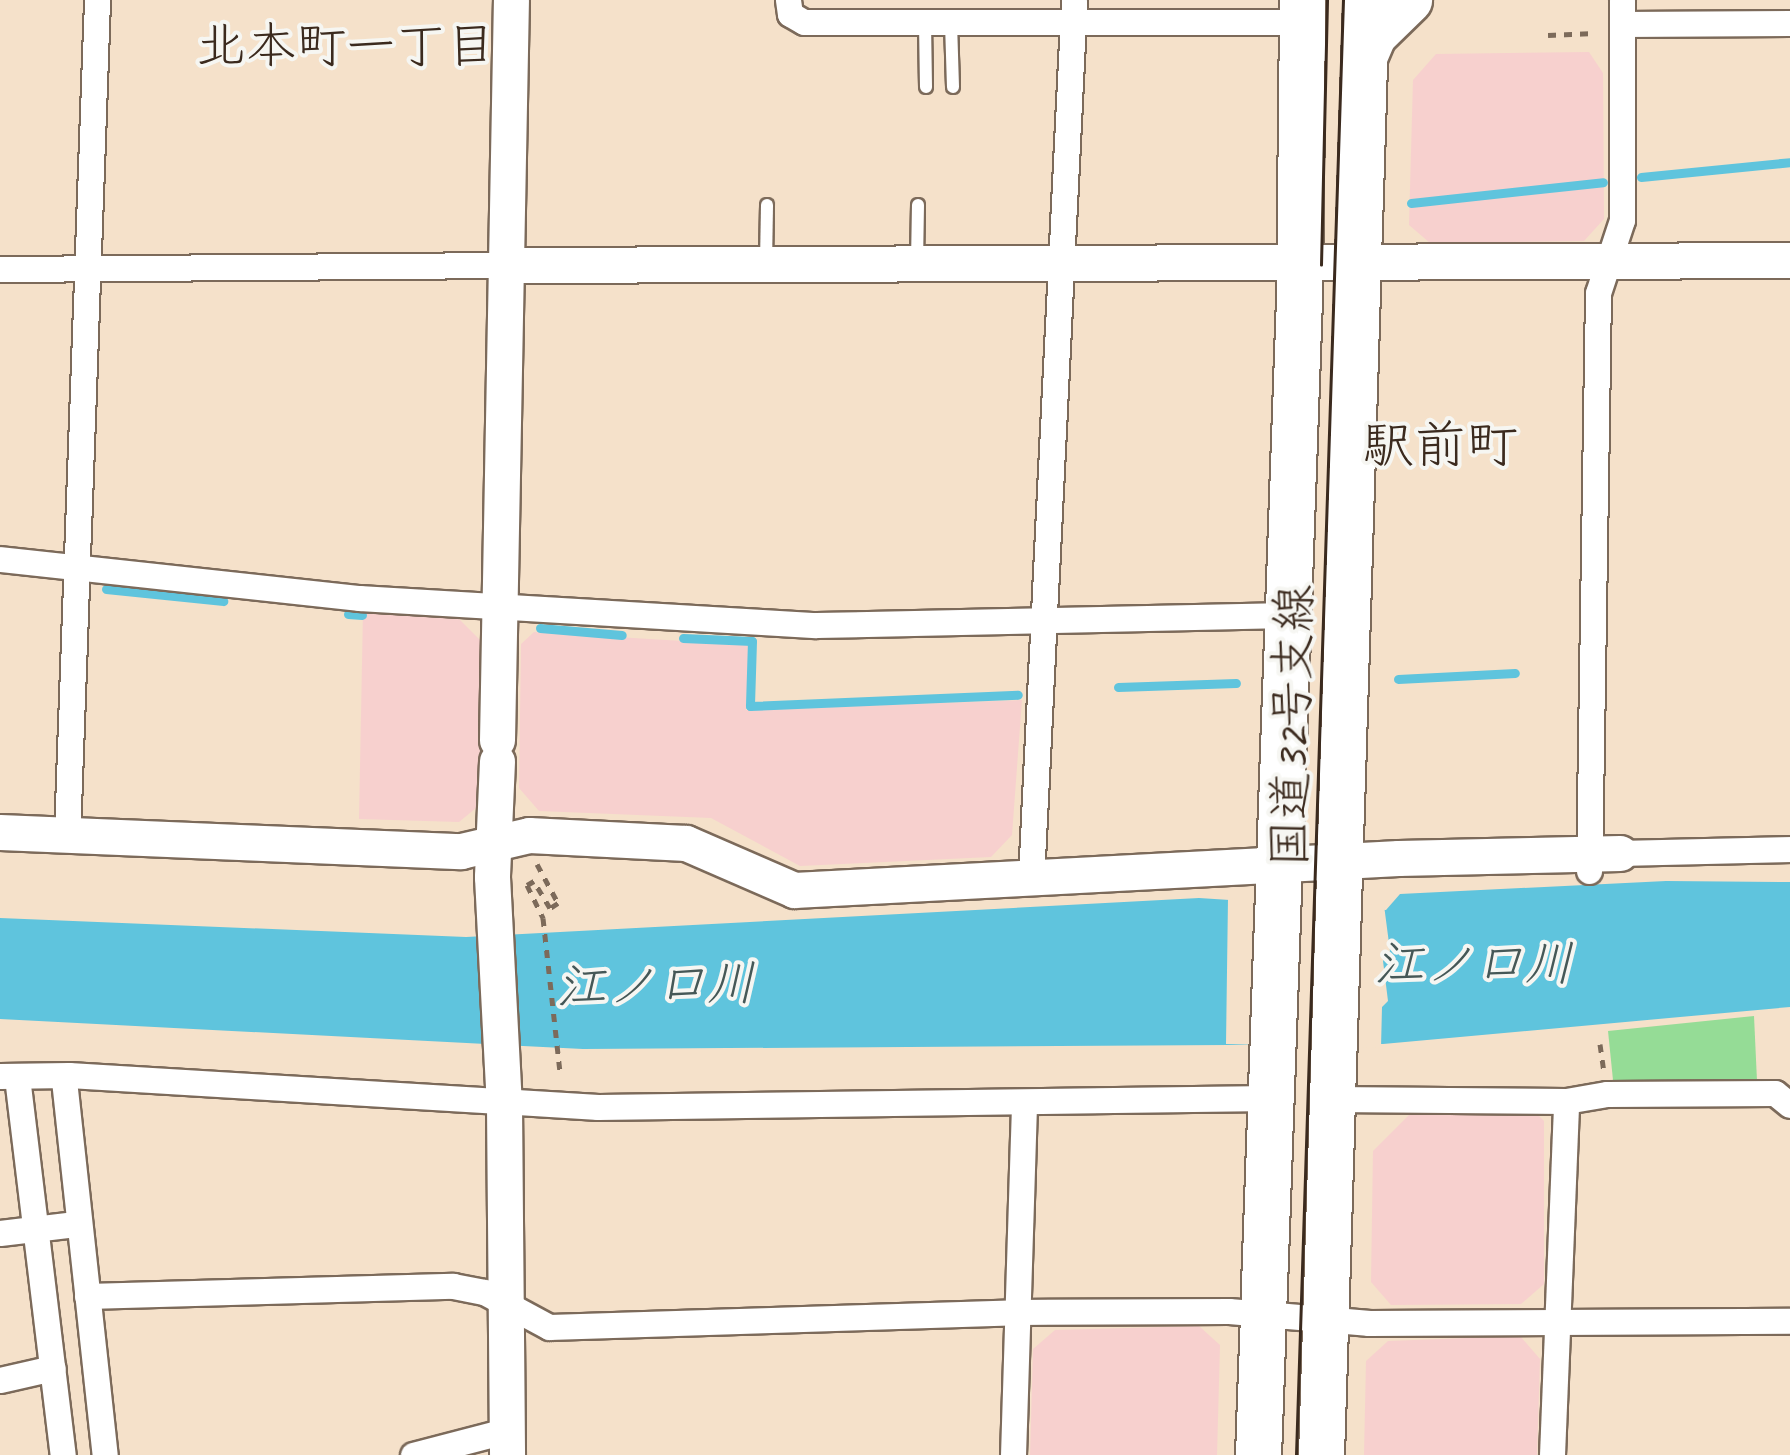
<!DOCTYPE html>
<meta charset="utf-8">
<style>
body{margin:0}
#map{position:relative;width:1790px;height:1455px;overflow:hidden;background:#f5e1ca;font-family:Caveat,"Klee One",sans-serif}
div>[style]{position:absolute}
.built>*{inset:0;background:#f7d0ce}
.green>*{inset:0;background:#95dc96}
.water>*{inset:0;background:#5fc4dd}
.pier>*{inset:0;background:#f5e1ca}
.stream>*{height:9px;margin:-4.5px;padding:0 4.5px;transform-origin:4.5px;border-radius:4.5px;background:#5fc4dd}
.path>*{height:5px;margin-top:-2.5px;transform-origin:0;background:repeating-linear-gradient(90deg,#7c6a5a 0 8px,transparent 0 16px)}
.roads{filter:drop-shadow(2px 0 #7c6a5a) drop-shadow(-2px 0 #7c6a5a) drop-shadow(0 2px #7c6a5a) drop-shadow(0 -2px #7c6a5a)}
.lane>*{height:12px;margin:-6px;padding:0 6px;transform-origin:6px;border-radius:6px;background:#fff}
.street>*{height:25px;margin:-12.5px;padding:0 12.5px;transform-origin:12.5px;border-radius:12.5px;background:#fff}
.secondary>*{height:35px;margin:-17.5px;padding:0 17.5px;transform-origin:17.5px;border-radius:17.5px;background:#fff}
.highway>*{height:45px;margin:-22.5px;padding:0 22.5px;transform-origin:22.5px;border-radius:22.5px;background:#fff}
.tram>*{height:2.5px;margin:-1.25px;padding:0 1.25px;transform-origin:1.25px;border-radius:1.25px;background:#3b2a1e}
span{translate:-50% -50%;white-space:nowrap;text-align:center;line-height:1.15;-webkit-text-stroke:8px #f6f6f2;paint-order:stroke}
.street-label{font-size:48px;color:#3b2a1e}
.neighbourhood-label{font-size:50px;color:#3b2a1e}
.water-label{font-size:50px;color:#465857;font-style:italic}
.quarter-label{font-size:52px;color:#3b2a1e}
</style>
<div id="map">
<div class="built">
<i style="clip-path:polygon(1589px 52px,1603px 73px,1604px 219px,1584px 241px,1430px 243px,1409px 225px,1413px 80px,1436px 54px)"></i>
<i style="clip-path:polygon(363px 612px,457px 617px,483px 643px,481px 804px,459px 822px,359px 819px)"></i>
<i style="clip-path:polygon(534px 632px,749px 645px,746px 710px,1022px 700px,1012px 835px,991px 857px,800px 866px,711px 818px,539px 811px,519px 788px,521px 644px)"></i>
<i style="clip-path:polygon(1413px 1111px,1535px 1112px,1544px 1121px,1544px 1284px,1521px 1304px,1391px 1305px,1371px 1282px,1373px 1151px)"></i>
<i style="clip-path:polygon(1199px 1326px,1220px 1345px,1217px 1455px,1030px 1455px,1033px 1349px,1055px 1330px)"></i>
<i style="clip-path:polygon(1520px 1336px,1540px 1359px,1537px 1455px,1364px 1455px,1366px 1361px,1388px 1341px)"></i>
</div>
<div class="green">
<i style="clip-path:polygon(1754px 1016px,1757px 1081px,1613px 1080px,1608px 1031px)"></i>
</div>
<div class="water">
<i style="clip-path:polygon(1666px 881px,1790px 882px,1790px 1007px,1383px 1044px,583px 1049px,0 1019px,0 918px,466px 937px,1199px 898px,1386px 910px,1400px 894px)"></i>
</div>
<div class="pier">
<i style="clip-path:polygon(1228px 898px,1384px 905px,1390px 951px,1383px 961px,1388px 1001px,1382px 1007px,1381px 1048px,1226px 1044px)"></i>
</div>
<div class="stream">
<i style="left:1641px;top:177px;width:150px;rotate:-5.7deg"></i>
<i style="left:1411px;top:203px;width:193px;rotate:-6.2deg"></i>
<i style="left:106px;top:589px;width:118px;rotate:5.9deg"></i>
<i style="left:348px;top:614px;width:14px;rotate:4deg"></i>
<i style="left:540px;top:628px;width:82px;rotate:4.9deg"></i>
<i style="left:683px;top:638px;width:69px;rotate:2.5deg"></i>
<i style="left:752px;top:641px;width:65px;rotate:91.8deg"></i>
<i style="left:750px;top:706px;width:268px;rotate:-2.4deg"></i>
<i style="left:1398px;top:679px;width:117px;rotate:-2.9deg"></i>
<i style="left:1118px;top:687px;width:118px;rotate:-1.9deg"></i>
</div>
<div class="path">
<i style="left:1548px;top:35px;width:47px;rotate:-2.4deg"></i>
<i style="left:537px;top:864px;width:44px;rotate:61.7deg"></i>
<i style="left:558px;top:903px;width:9px;rotate:148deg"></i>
<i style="left:550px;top:908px;width:31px;rotate:-121deg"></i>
<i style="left:534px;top:881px;width:8px;rotate:150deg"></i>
<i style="left:527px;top:885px;width:37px;rotate:64deg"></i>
<i style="left:543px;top:918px;width:156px;rotate:83.7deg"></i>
<i style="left:1600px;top:1044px;width:27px;rotate:82deg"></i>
</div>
<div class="roads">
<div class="lane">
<i style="left:925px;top:23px;width:64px;rotate:89.1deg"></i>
<i style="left:951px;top:23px;width:64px;rotate:88.2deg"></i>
<i style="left:917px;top:262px;width:57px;rotate:-89deg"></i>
<i style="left:766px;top:263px;width:58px;rotate:-89deg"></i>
</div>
<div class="street">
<i style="left:788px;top:0;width:14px;rotate:82deg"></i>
<i style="left:790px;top:14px;width:16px;rotate:30deg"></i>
<i style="left:804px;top:22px;width:498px"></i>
<i style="left:1622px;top:24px;width:168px;rotate:-0.3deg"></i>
<i style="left:0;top:269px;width:508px;rotate:-0.45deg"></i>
<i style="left:0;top:559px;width:361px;rotate:6.2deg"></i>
<i style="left:359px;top:598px;width:458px;rotate:3.4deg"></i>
<i style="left:816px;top:625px;width:472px;rotate:-1.2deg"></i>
<i style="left:67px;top:835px;width:836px;rotate:-87.94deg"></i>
<i style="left:1620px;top:853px;width:170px;rotate:-1.3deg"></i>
<i style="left:1589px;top:871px;width:578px;rotate:-89.11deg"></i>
<i style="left:1598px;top:293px;width:77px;rotate:-71.8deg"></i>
<i style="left:1622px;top:220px;width:220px;rotate:-90deg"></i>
<i style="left:1031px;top:879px;width:880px;rotate:-87.2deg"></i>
<i style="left:0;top:1076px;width:69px;rotate:-0.8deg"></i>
<i style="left:69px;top:1075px;width:530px;rotate:3.46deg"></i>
<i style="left:598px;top:1107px;width:673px;rotate:-0.77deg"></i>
<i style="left:17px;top:1077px;width:381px;rotate:83.1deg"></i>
<i style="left:64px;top:1080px;width:377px;rotate:83.8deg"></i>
<i style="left:1332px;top:1099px;width:234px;rotate:0.5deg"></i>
<i style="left:1566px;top:1101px;width:42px;rotate:-9.7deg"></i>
<i style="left:1607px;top:1094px;width:168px;rotate:-0.3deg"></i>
<i style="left:1775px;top:1093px;width:19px;rotate:39deg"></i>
<i style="left:0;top:1233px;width:76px;rotate:-6.8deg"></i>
<i style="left:87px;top:1296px;width:366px;rotate:-1.6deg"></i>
<i style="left:453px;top:1286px;width:32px;rotate:11deg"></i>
<i style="left:484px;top:1292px;width:74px;rotate:28.3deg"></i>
<i style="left:549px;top:1327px;width:468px;rotate:-1.8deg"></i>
<i style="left:1017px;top:1312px;width:212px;rotate:-0.3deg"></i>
<i style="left:1229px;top:1311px;width:141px;rotate:4.9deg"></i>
<i style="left:1369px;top:1323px;width:421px;rotate:-0.3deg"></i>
<i style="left:0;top:1380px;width:54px;rotate:-12.8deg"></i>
<i style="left:413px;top:1455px;width:95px;rotate:-14.6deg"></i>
<i style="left:1013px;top:1455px;width:349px;rotate:-88.2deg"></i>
<i style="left:1552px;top:1455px;width:354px;rotate:-87.7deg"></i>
</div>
<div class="secondary">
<i style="left:508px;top:265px;width:1282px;rotate:-0.22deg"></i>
<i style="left:497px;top:740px;width:740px;rotate:-88.92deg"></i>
<i style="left:497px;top:761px;width:116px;rotate:92.5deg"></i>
<i style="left:492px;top:877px;width:228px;rotate:87deg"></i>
<i style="left:504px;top:1105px;width:350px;rotate:89.5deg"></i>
<i style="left:0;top:832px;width:461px;rotate:2.4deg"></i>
<i style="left:461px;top:851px;width:70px;rotate:-13.2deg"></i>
<i style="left:529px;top:835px;width:157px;rotate:2.9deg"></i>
<i style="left:686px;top:843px;width:118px;rotate:23.5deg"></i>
<i style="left:794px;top:890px;width:605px;rotate:-3.03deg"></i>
<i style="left:1398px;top:858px;width:222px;rotate:-1.3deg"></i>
</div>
<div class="highway">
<i style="left:1364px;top:57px;width:25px;rotate:-67deg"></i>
<i style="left:1374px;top:34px;width:49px;rotate:-44.2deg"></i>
<i style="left:1258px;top:1455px;width:1155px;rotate:-87.97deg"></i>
<i style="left:1299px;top:301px;width:301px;rotate:-89.4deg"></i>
<i style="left:1321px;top:1455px;width:1456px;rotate:-88.23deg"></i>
</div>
</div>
<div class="tram">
<i style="left:1321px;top:265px;width:265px;rotate:-88.7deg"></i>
<i style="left:1296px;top:1455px;width:1456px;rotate:-88.15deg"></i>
</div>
<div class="street-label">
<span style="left:1292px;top:726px;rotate:-89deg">国道32号支線</span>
</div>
<div class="neighbourhood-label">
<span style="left:346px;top:46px">北本町一丁目</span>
</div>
<div class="water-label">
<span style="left:1474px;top:964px">江ノ口川</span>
<span style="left:656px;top:985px;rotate:-1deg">江ノ口川</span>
</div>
<div class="quarter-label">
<span style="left:1440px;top:446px">駅前町</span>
</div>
</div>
